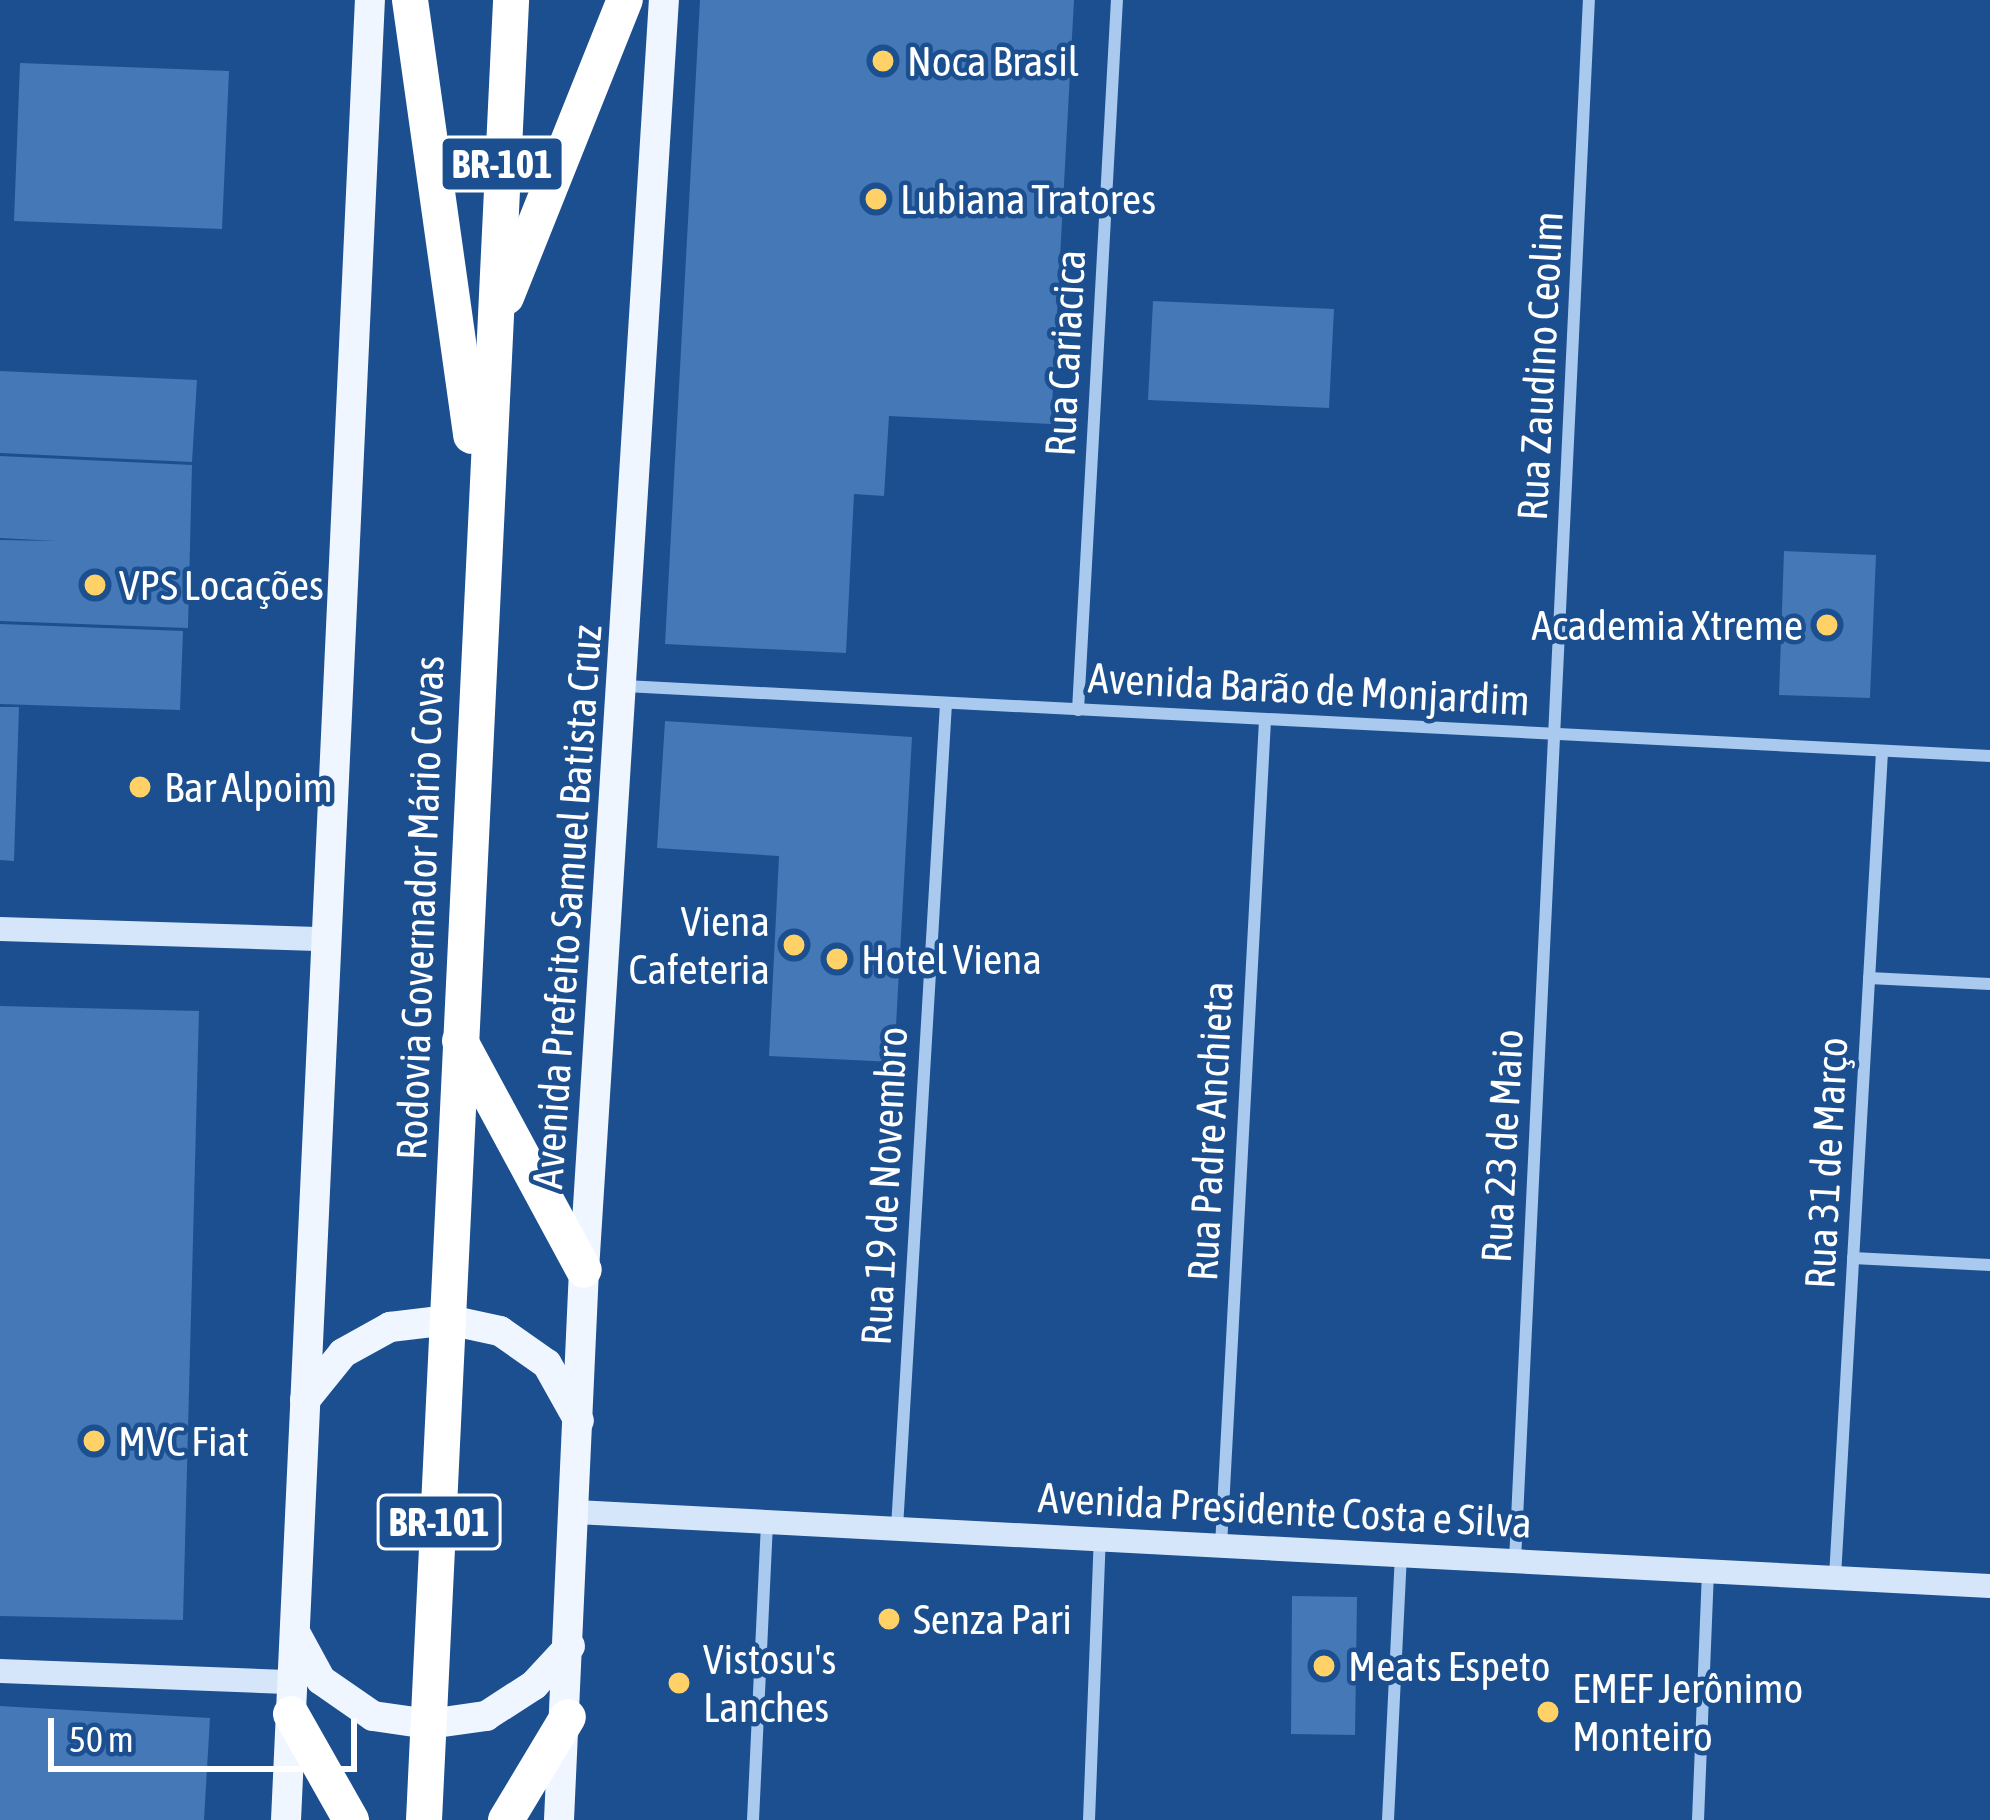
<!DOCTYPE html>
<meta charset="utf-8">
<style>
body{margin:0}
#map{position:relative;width:1990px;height:1820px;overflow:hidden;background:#1b4f8f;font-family:"Asap Condensed",sans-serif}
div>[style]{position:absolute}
.building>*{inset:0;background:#4478b7}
.street>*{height:12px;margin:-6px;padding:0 6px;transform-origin:6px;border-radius:6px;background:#a9c9ee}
.secondary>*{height:24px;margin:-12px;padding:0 12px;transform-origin:12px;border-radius:12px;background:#d6e6fa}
.primary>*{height:30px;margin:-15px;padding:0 15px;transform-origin:15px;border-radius:15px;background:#f0f6ff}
.highway>*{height:36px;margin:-18px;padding:0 18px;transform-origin:18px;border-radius:18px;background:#fff}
.dots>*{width:33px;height:33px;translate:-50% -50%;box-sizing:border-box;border:6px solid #1b4f8f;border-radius:50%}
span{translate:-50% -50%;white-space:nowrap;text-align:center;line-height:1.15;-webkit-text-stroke:9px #1b4f8f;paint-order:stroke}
.shield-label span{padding:3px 9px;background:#1b4f8f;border:3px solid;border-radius:9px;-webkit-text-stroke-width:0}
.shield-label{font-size:39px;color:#fff;font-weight:700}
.poi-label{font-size:42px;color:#fff}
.left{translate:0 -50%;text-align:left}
.right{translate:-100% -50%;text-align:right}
.street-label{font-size:42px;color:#fff}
.scale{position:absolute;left:48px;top:1718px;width:309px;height:54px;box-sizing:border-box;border:6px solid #fff;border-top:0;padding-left:15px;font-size:36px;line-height:42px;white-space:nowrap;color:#fff;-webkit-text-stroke:9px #1b4f8f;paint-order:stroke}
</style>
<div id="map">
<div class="building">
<i style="clip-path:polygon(700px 0,1074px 0,1051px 424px,889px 416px,884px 496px,854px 494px,846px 653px,665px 644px)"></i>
<i style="clip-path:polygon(20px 63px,229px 71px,222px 229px,14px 221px)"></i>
<i style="clip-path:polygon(1153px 301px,1334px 309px,1329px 408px,1148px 400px)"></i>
<i style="clip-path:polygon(0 371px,197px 380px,192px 462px,0 453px)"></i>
<i style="clip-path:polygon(0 456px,192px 465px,188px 628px,0 621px,0 540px,57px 541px,0 538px)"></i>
<i style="clip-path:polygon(1784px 551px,1876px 555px,1870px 698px,1779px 695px)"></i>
<i style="clip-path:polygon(0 624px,183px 631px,180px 710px,0 704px)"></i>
<i style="clip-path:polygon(0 707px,19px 707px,14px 861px,0 860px)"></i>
<i style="clip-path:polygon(665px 721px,912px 737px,894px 1062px,769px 1056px,779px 856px,657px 848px)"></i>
<i style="clip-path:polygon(0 1006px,199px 1011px,183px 1620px,0 1616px)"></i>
<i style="clip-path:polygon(1292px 1596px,1357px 1597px,1355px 1735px,1291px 1734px)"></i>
<i style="clip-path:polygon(0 1706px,210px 1718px,204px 1820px,0 1820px)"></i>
</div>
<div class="street">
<i style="left:625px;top:686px;width:1367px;rotate:2.94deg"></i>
<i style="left:1078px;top:710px;width:711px;rotate:-86.86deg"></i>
<i style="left:1869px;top:978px;width:121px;rotate:2.8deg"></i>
<i style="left:1853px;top:1258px;width:137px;rotate:2.9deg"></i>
<i style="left:897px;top:1528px;width:826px;rotate:-86.6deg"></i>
<i style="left:1221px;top:1546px;width:828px;rotate:-86.95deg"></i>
<i style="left:1515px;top:1561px;width:1563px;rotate:-87.29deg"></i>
<i style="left:1835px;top:1577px;width:827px;rotate:-86.74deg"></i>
<i style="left:753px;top:1820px;width:298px;rotate:-87.3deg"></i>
<i style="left:1089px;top:1820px;width:280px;rotate:-87.8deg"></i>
<i style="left:1388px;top:1820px;width:265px;rotate:-87.2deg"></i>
<i style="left:1698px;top:1820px;width:248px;rotate:-87.7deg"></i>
</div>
<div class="secondary">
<i style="left:0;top:929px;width:325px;rotate:1.8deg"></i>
<i style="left:576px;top:1512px;width:1416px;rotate:3deg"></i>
<i style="left:0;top:1671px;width:293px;rotate:2.2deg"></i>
</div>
<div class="primary">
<i style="left:305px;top:1400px;width:60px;rotate:-51deg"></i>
<i style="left:343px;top:1353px;width:54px;rotate:-29deg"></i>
<i style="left:390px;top:1327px;width:59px;rotate:-6.8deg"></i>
<i style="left:449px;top:1320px;width:52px;rotate:12.2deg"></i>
<i style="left:500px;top:1331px;width:57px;rotate:35.1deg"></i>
<i style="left:547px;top:1364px;width:65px;rotate:60.7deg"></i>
<i style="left:297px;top:1636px;width:50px;rotate:61.4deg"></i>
<i style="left:321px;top:1680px;width:63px;rotate:34.7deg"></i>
<i style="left:373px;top:1716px;width:57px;rotate:8.1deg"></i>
<i style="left:429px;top:1724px;width:58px;rotate:-8deg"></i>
<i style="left:486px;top:1716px;width:57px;rotate:-32.9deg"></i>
<i style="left:534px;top:1685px;width:53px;rotate:-47.3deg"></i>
<i style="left:286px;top:1820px;width:1822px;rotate:-87.36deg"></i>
<i style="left:559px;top:1820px;width:551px;rotate:-87.4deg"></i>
<i style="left:584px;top:1270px;width:1273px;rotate:-86.4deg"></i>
</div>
<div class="highway">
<i style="left:410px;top:0;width:440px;rotate:82deg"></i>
<i style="left:506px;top:297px;width:320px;rotate:-68.2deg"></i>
<i style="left:460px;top:1041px;width:260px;rotate:61.6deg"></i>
<i style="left:291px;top:1714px;width:122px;rotate:60.5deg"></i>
<i style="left:424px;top:1820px;width:1822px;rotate:-87.26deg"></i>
<i style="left:506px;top:1820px;width:120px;rotate:-59deg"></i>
</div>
<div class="dots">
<i style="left:883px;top:61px;background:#ffd166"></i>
<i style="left:876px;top:199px;background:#ffd166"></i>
<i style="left:95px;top:585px;background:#ffd166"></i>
<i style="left:1827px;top:625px;background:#ffd166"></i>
<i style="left:140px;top:787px;background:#ffd166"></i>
<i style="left:794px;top:945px;background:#ffd166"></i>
<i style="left:837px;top:959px;background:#ffd166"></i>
<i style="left:94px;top:1441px;background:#ffd166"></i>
<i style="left:889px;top:1619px;background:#ffd166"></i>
<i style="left:1324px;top:1666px;background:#ffd166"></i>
<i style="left:679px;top:1683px;background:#ffd166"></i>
<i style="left:1548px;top:1712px;background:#ffd166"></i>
</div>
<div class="shield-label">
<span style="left:502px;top:164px">BR-101</span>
<span style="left:439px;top:1522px">BR-101</span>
</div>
<div class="poi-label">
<span class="left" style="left:907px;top:61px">Noca Brasil</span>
<span class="left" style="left:900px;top:199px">Lubiana Tratores</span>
<span class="left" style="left:119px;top:585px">VPS Locações</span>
<span class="right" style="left:1803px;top:625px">Academia Xtreme</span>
<span class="left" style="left:164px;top:787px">Bar Alpoim</span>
<span class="right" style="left:770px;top:945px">Viena<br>Cafeteria</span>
<span class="left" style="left:861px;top:959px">Hotel Viena</span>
<span class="left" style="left:118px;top:1441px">MVC Fiat</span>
<span class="left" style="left:913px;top:1619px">Senza Pari</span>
<span class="left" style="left:703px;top:1683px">Vistosu's<br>Lanches</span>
<span class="left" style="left:1348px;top:1666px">Meats Espeto</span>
<span class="left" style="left:1572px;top:1712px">EMEF Jerônimo<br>Monteiro</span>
</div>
<div class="street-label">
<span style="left:1065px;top:353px;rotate:-87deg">Rua Cariacica</span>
<span style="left:1540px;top:366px;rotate:-87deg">Rua Zaudino Ceolim</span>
<span style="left:1309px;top:689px;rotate:3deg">Avenida Barão de Monjardim</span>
<span style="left:567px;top:907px;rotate:-86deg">Avenida Prefeito Samuel Batista Cruz</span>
<span style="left:420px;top:908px;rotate:-88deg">Rodovia Governador Mário Covas</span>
<span style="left:1210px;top:1131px;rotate:-87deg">Rua Padre Anchieta</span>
<span style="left:1502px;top:1146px;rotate:-87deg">Rua 23 de Maio</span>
<span style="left:1826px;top:1163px;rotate:-87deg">Rua 31 de Março</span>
<span style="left:884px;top:1186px;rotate:-87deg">Rua 19 de Novembro</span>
<span style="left:1285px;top:1510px;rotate:3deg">Avenida Presidente Costa e Silva</span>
</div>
<div class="scale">50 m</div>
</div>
